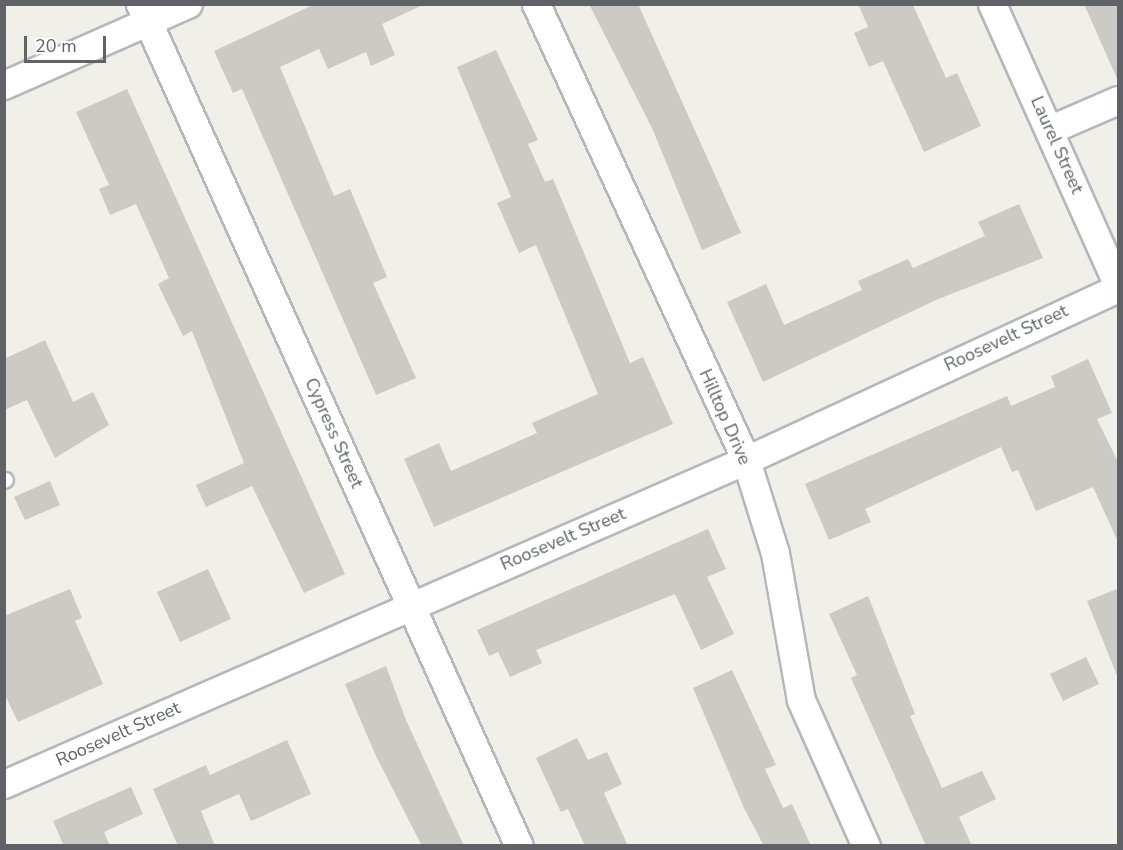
<!DOCTYPE html>
<style>
body{margin:0}
#map{position:relative;width:1123px;height:850px;overflow:hidden;background:#f0efe8;font-family:"Nunito Sans",sans-serif}
div>[style]{position:absolute}
.building>*{inset:0;background:#cbcac5}
.roads{filter:drop-shadow(2px 0 #b5b7bb) drop-shadow(-2px 0 #b5b7bb) drop-shadow(0 2px #b5b7bb) drop-shadow(0 -2px #b5b7bb)}
.lane>*{height:14px;margin:-7px;padding:0 7px;transform-origin:7px;border-radius:7px;background:#fff}
.street>*{height:27px;margin:-13.5px;padding:0 13.5px;transform-origin:13.5px;border-radius:13.5px;background:#fff}
span{translate:-50% -50%;white-space:nowrap;text-align:center;line-height:1.15;-webkit-text-stroke:4.5px #fff;paint-order:stroke}
.street-label{font-size:18px;color:#5f6267}
.frame{position:absolute;inset:0;border:6px solid #5f6267;pointer-events:none}
.scale{position:absolute;left:24px;top:36px;width:82px;height:27px;box-sizing:border-box;border:3px solid #5f6267;border-top:0;padding-left:8px;font-size:18px;line-height:21px;white-space:nowrap;color:#5f6267;-webkit-text-stroke:4px #fff;paint-order:stroke}
</style>
<div id="map">
<div class="building">
<i style="clip-path:polygon(315px 4px,425px 4px,382px 24px,395px 55px,371px 66px,366px 52px,328px 69px,319px 49px,280px 67px,334px 196px,350px 189px,387px 277px,373px 283px,416px 378px,376px 395px,242px 89px,233px 93px,214px 51px)"></i>
<i style="clip-path:polygon(589px 4px,638px 4px,741px 233px,702px 250px,652px 128px)"></i>
<i style="clip-path:polygon(858px 4px,913px 5px,946px 78px,957px 73px,981px 126px,924px 152px,883px 61px,869px 67px,854px 33px,868px 27px)"></i>
<i style="clip-path:polygon(1084px 4px,1119px 4px,1119px 83px)"></i>
<i style="clip-path:polygon(496px 50px,538px 140px,528px 144px,545px 182px,553px 179px,630px 363px,643px 357px,673px 424px,434px 527px,404px 459px,439px 443px,451px 471px,537px 433px,532px 423px,598px 394px,536px 245px,519px 253px,497px 203px,511px 197px,457px 67px)"></i>
<i style="clip-path:polygon(127px 89px,345px 574px,304px 593px,252px 486px,206px 507px,196px 485px,244px 463px,192px 331px,183px 336px,158px 284px,169px 278px,136px 204px,110px 215px,99px 189px,109px 185px,76px 112px)"></i>
<i style="clip-path:polygon(1019px 204px,1043px 258px,936px 300px,763px 382px,727px 302px,766px 284px,784px 325px,862px 290px,858px 281px,908px 259px,913px 268px,985px 236px,978px 222px)"></i>
<i style="clip-path:polygon(45px 340px,73px 402px,93px 392px,109px 425px,55px 458px,27px 400px,4px 410px,4px 359px)"></i>
<i style="clip-path:polygon(1088px 359px,1112px 413px,1097px 419px,1119px 464px,1119px 544px,1093px 487px,1036px 511px,1018px 470px,1012px 472px,1001px 447px,865px 509px,871px 522px,829px 540px,805px 484px,1007px 396px,1011px 406px,1055px 387px,1051px 376px)"></i>
<i style="clip-path:polygon(50px 481px,60px 505px,25px 520px,14px 497px)"></i>
<i style="clip-path:polygon(708px 529px,726px 569px,707px 577px,734px 634px,701px 650px,675px 594px,536px 650px,542px 663px,510px 677px,498px 652px,489px 656px,477px 630px)"></i>
<i style="clip-path:polygon(208px 569px,231px 619px,180px 642px,157px 592px)"></i>
<i style="clip-path:polygon(1119px 588px,1119px 678px,1118px 678px,1087px 601px)"></i>
<i style="clip-path:polygon(70px 589px,82px 618px,75px 621px,103px 684px,18px 722px,4px 693px,4px 616px)"></i>
<i style="clip-path:polygon(868px 596px,915px 714px,910px 716px,942px 788px,982px 771px,996px 799px,959px 817px,972px 846px,926px 846px,851px 678px,857px 675px,829px 614px)"></i>
<i style="clip-path:polygon(1086px 657px,1099px 684px,1063px 701px,1050px 674px)"></i>
<i style="clip-path:polygon(386px 666px,406px 720px,464px 846px,422px 846px,376px 756px,345px 684px)"></i>
<i style="clip-path:polygon(732px 670px,776px 765px,765px 769px,783px 808px,792px 804px,811px 846px,764px 846px,744px 808px,693px 688px)"></i>
<i style="clip-path:polygon(577px 738px,588px 760px,607px 752px,622px 784px,604px 793px,628px 846px,585px 846px,568px 809px,561px 812px,536px 758px)"></i>
<i style="clip-path:polygon(287px 740px,311px 794px,251px 821px,239px 794px,201px 811px,215px 846px,178px 846px,153px 789px,206px 765px,210px 775px)"></i>
<i style="clip-path:polygon(131px 787px,143px 814px,104px 832px,110px 846px,64px 846px,53px 821px)"></i>
</div>
<div class="roads">
<div class="lane">
<i style="left:4px;top:481px;width:2px;rotate:-27deg"></i>
</div>
<div class="street">
<i style="left:140px;top:4px;width:923px;rotate:65.77deg"></i>
<i style="left:536px;top:4px;width:502px;rotate:65.27deg"></i>
<i style="left:746px;top:460px;width:97px;rotate:72.7deg"></i>
<i style="left:775px;top:553px;width:149px;rotate:80deg"></i>
<i style="left:801px;top:700px;width:160px;rotate:66deg"></i>
<i style="left:992px;top:4px;width:309px;rotate:65.9deg"></i>
<i style="left:4px;top:85px;width:201px;rotate:-23.8deg"></i>
<i style="left:1051px;top:129px;width:73px;rotate:-23.4deg"></i>
<i style="left:4px;top:784px;width:810px;rotate:-23.59deg"></i>
<i style="left:746px;top:460px;width:410px;rotate:-24.8deg"></i>
</div>
</div>
<div class="street-label">
<span style="left:1057px;top:145px;rotate:66deg">Laurel Street</span>
<span style="left:1006px;top:338px;rotate:-25deg">Roosevelt Street</span>
<span style="left:725px;top:417px;rotate:66deg">Hilltop Drive</span>
<span style="left:334px;top:433px;rotate:66deg">Cypress Street</span>
<span style="left:563px;top:539px;rotate:-23deg">Roosevelt Street</span>
<span style="left:118px;top:734px;rotate:-24deg">Roosevelt Street</span>
</div>
<div class="frame"></div>
<div class="scale">20 m</div>
</div>
